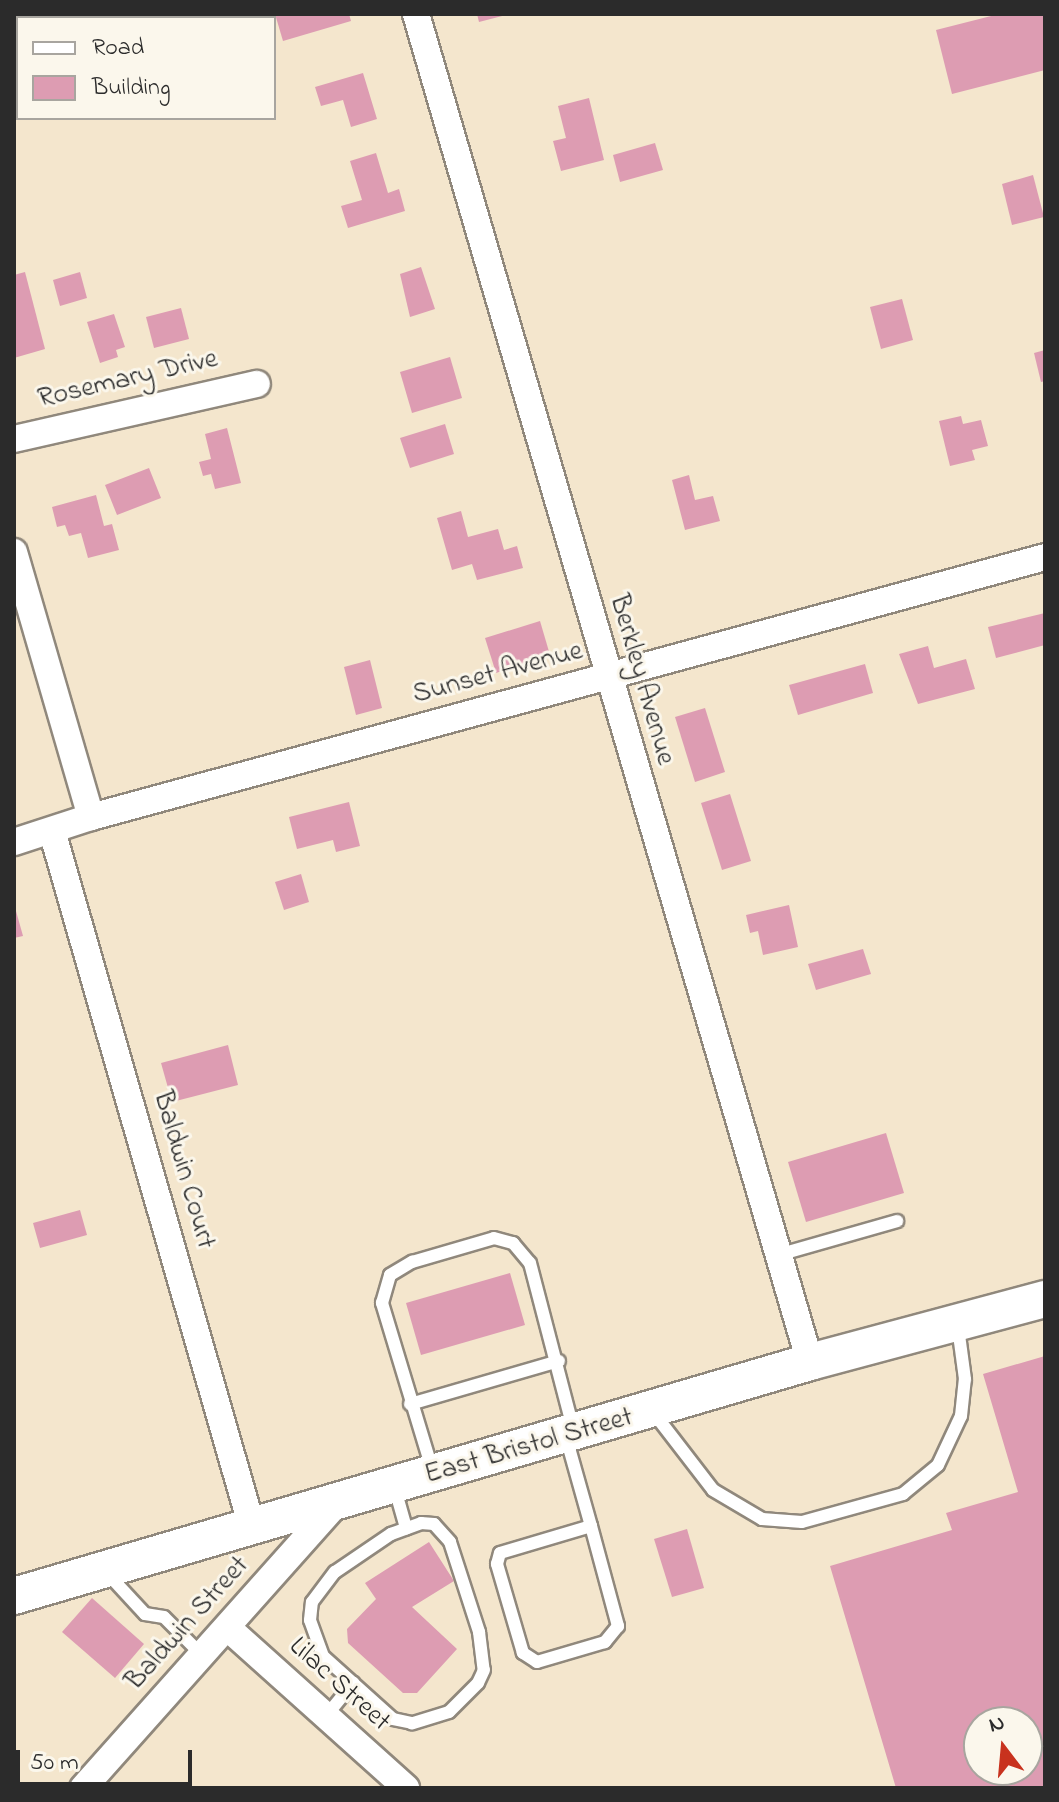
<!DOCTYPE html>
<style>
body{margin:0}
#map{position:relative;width:1059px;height:1802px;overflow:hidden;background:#f4e6cd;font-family:"Indie Flower",sans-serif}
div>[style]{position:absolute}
.building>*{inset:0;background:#dd9cb2}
.roads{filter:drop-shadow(2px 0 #90887c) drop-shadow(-2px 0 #90887c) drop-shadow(0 2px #90887c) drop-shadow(0 -2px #90887c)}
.lane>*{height:12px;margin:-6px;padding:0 6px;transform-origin:6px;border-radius:6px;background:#fff}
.street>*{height:26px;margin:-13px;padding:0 13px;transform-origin:13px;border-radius:13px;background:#fff}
.secondary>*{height:36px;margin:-18px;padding:0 18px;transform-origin:18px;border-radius:18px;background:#fff}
span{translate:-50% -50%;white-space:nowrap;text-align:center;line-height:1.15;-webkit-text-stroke:6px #fbf7ec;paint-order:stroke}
.street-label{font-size:28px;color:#2b2b2b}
.frame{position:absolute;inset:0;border:16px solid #2b2b2b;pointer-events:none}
.legend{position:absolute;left:16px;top:16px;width:260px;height:104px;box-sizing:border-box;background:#fbf7ec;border:2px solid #a8a59f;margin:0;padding:10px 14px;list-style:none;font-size:24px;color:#2b2b2b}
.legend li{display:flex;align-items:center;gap:16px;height:40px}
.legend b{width:40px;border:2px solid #a8a59f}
.north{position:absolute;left:963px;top:1706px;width:80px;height:80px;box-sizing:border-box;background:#fbf7ec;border:2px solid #a8a59f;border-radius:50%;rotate:344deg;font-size:22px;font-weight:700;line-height:32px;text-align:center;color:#2b2b2b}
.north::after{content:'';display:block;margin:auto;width:28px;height:36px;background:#c8321e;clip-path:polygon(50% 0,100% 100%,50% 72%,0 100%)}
.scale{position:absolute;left:16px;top:1750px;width:176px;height:36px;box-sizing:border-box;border:4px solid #2b2b2b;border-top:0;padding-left:10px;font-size:24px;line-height:28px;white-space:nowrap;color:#2b2b2b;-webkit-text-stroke:6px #fbf7ec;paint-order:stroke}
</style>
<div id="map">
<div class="building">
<i style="clip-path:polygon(275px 14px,349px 14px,351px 21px,283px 41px)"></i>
<i style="clip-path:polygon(477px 14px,506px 14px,506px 15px,479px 22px)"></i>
<i style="clip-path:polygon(999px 14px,1044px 14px,1045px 70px,952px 94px,936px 30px)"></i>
<i style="clip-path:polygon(363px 73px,377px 119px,351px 127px,343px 100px,321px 106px,315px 87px)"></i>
<i style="clip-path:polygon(589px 98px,604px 160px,561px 171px,553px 141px,566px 138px,558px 106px)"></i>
<i style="clip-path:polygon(655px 143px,663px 170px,620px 182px,613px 155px)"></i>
<i style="clip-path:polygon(376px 153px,388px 193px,399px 189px,405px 211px,348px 228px,341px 206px,362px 200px,350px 161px)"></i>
<i style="clip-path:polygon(1033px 175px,1044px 217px,1012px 225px,1002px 184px)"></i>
<i style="clip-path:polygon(421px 267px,435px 309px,410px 317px,400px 274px)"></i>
<i style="clip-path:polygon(25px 272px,45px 349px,14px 358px,14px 275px)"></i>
<i style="clip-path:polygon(80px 272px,87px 298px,60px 306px,53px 280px)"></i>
<i style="clip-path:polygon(902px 299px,913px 340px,881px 349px,870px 307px)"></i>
<i style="clip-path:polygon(181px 308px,189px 339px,154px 348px,146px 317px)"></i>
<i style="clip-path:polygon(114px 314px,125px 347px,116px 350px,118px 357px,100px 363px,87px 322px)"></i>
<i style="clip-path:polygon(1045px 350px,1045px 381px,1041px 382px,1034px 353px)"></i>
<i style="clip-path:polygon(450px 357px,462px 398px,412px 413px,400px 372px)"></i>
<i style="clip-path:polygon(961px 416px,963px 424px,981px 420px,988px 446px,972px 450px,975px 460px,950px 466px,939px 421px)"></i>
<i style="clip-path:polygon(445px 424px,454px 454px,410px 468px,400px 438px)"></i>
<i style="clip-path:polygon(227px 428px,241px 483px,215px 489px,211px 474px,203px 476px,199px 462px,211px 459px,205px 434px)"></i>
<i style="clip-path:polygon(149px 468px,161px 498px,117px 515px,105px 485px)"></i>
<i style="clip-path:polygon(689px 475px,695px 500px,713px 496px,720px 521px,685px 530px,672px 480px)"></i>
<i style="clip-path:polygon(96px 495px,104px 526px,112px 524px,119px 550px,88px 558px,81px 533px,69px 536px,65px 525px,57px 527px,52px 507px)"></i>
<i style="clip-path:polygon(461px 511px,468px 537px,498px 529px,504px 550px,517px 546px,523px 568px,477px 580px,472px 564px,452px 570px,437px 518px)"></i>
<i style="clip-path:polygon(1045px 613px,1045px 645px,996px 658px,988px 627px)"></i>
<i style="clip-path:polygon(540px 621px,550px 655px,496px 673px,485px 638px)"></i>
<i style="clip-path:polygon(928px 646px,934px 668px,966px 659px,975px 689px,918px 704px,899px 654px)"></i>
<i style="clip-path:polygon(370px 660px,382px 708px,356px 715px,344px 667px)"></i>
<i style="clip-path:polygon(865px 664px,873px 693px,798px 715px,789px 685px)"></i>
<i style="clip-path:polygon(705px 708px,725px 772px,695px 782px,675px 717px)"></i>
<i style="clip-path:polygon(730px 794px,751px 861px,722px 870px,701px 803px)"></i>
<i style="clip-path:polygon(349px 802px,360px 846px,336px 852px,333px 840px,297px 849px,289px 817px)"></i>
<i style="clip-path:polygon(301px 874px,309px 902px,284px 910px,275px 882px)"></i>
<i style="clip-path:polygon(14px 904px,23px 936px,14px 938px)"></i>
<i style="clip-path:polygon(789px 905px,798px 947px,763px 955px,758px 931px,750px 933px,746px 915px)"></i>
<i style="clip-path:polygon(863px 949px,871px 974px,816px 990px,808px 964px)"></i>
<i style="clip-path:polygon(228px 1045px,238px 1085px,172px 1102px,161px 1063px)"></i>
<i style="clip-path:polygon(886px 1133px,904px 1193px,806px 1222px,788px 1162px)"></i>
<i style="clip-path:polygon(80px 1210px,87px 1235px,40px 1248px,33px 1223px)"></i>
<i style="clip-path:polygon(510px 1273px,525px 1325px,421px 1355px,406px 1303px)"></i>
<i style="clip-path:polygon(evenodd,1045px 1356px,1045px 1788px,896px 1788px,830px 1566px,952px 1530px,946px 1513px,1018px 1492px,983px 1374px,1045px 1356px,979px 1722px,1027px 1722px,1027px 1770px,979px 1770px,979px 1722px)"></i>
<i style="clip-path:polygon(687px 1529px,704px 1588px,672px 1597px,654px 1539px)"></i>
<i style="clip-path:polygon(429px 1542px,454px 1581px,412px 1607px,457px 1649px,417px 1693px,403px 1693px,348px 1643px,347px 1629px,376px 1599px,365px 1583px)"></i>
<i style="clip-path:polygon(92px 1598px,144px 1644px,115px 1678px,62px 1632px)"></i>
</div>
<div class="roads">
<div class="lane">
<i style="left:778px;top:1255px;width:124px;rotate:-15.9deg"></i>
<i style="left:410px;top:1404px;width:155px;rotate:-16.1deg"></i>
<i style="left:653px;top:1412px;width:98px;rotate:52.4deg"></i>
<i style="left:713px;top:1490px;width:57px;rotate:30.6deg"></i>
<i style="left:762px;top:1519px;width:40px;rotate:4.3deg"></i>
<i style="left:802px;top:1522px;width:105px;rotate:-15.5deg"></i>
<i style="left:903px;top:1494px;width:45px;rotate:-39.6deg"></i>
<i style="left:938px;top:1465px;width:54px;rotate:-64.9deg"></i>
<i style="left:961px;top:1416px;width:37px;rotate:-84deg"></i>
<i style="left:965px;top:1379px;width:52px;rotate:-97.7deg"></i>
<i style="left:566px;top:1437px;width:92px;rotate:74.3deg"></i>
<i style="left:591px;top:1526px;width:104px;rotate:74.9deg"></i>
<i style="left:618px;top:1626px;width:21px;rotate:129deg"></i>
<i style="left:605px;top:1642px;width:71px;rotate:163.6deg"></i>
<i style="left:537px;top:1662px;width:17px;rotate:-147deg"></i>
<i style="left:523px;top:1653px;width:93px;rotate:-106.3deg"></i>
<i style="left:497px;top:1564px;width:11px;rotate:-75deg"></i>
<i style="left:500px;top:1553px;width:95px;rotate:-16.5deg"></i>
<i style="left:433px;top:1472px;width:177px;rotate:-106.8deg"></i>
<i style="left:382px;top:1303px;width:29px;rotate:-74deg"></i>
<i style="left:390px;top:1275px;width:26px;rotate:-31deg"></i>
<i style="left:412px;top:1262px;width:85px;rotate:-16.3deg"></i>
<i style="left:494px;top:1238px;width:20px;rotate:15deg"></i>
<i style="left:513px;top:1243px;width:26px;rotate:50deg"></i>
<i style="left:530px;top:1263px;width:171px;rotate:75.4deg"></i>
<i style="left:395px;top:1489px;width:41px;rotate:74.2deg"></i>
<i style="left:421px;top:1523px;width:13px;rotate:4deg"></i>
<i style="left:434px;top:1524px;width:24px;rotate:48deg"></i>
<i style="left:450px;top:1542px;width:95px;rotate:72.1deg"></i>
<i style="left:479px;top:1632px;width:38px;rotate:83deg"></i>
<i style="left:484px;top:1670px;width:14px;rotate:115deg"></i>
<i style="left:478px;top:1683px;width:41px;rotate:135deg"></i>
<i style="left:449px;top:1712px;width:39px;rotate:163deg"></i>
<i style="left:412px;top:1723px;width:19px;rotate:-168deg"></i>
<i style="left:393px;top:1719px;width:94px;rotate:-138deg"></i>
<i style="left:323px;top:1656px;width:38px;rotate:-110deg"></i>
<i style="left:310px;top:1620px;width:18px;rotate:-84deg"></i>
<i style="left:312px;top:1602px;width:38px;rotate:-53deg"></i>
<i style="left:335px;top:1572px;width:68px;rotate:-34.2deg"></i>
<i style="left:391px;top:1534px;width:32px;rotate:-20deg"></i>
<i style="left:107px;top:1573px;width:56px;rotate:47.2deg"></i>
<i style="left:145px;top:1614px;width:19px;rotate:9deg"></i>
<i style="left:164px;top:1617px;width:54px;rotate:45deg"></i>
<i style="left:326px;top:1716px;width:43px;rotate:-50.7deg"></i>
</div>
<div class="street">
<i style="left:416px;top:14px;width:1404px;rotate:73.71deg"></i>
<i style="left:14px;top:16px;width:7px;rotate:-16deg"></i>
<i style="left:14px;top:439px;width:249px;rotate:-12.8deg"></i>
<i style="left:14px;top:552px;width:276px;rotate:73.8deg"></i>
<i style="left:52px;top:831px;width:724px;rotate:73.97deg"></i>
<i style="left:14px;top:842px;width:81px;rotate:-18deg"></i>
<i style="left:91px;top:817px;width:989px;rotate:-15.24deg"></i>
<i style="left:229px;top:1629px;width:238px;rotate:41.9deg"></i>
<i style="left:83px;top:1788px;width:383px;rotate:-48.3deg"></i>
</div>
<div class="secondary">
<i style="left:14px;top:1596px;width:830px;rotate:-16.38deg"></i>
<i style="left:810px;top:1362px;width:243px;rotate:-15deg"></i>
</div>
</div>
<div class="street-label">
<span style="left:128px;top:380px;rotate:-13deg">Rosemary Drive</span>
<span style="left:498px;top:674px;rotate:-15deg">Sunset Avenue</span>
<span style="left:641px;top:680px;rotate:74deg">Berkley Avenue</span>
<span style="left:183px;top:1170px;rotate:74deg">Baldwin Court</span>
<span style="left:529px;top:1447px;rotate:-16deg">East Bristol Street</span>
<span style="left:188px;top:1624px;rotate:-48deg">Baldwin Street</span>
<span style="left:339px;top:1685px;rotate:42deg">Lilac Street</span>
</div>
<div class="frame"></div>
<ul class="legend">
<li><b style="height:10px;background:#fff"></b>Road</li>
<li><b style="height:22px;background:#dd9cb2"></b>Building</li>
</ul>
<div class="north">N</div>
<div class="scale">50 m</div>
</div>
